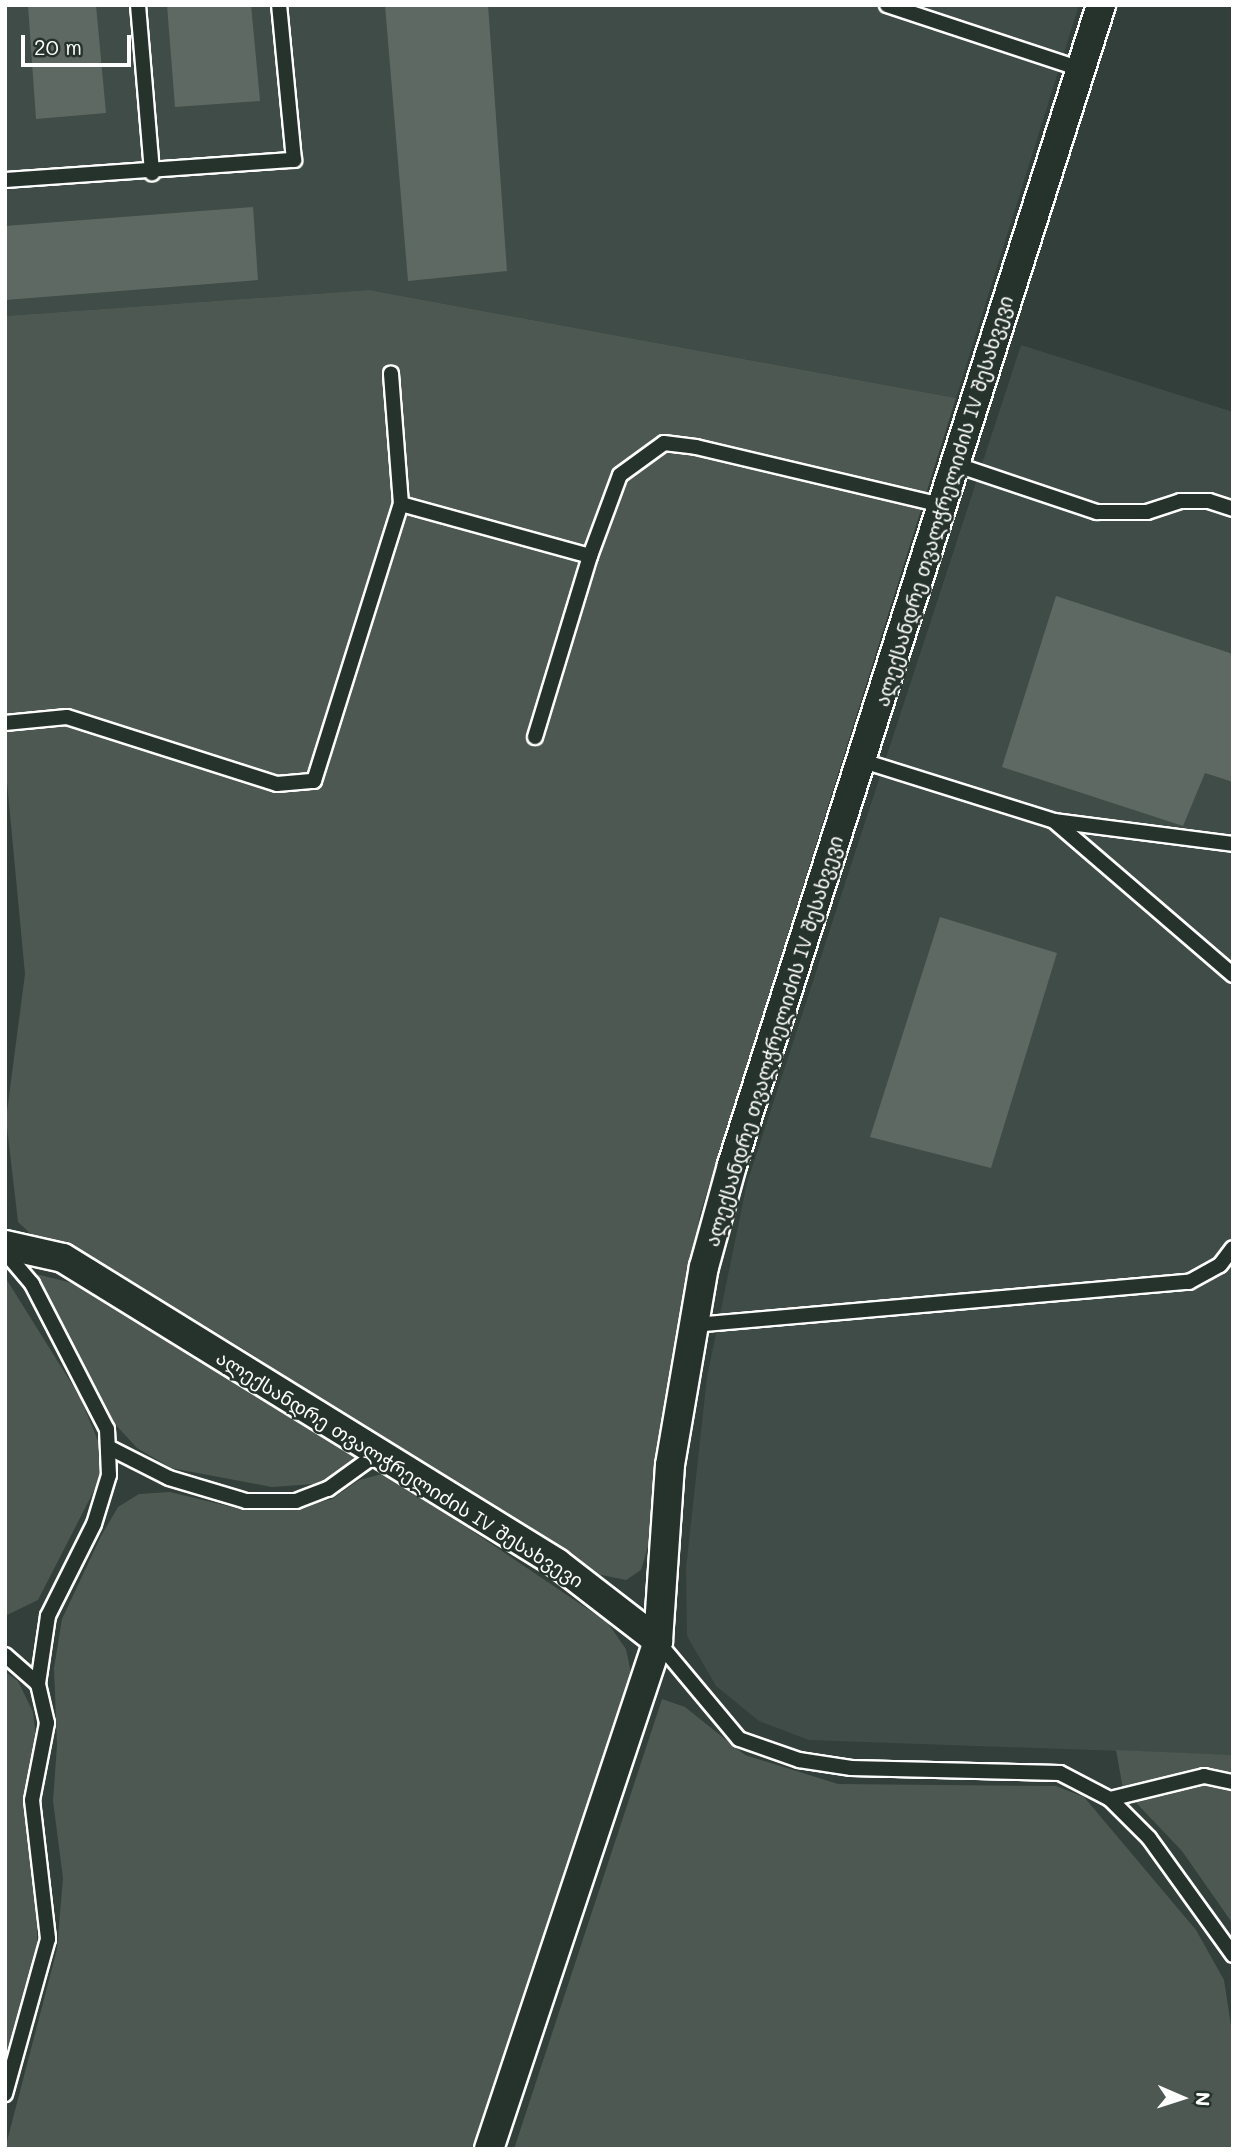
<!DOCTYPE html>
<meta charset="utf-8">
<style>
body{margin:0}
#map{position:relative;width:1238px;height:2154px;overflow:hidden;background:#333f3a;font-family:Mali,"Noto Sans Georgian",sans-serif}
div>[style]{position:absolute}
.built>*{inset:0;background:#404c47}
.green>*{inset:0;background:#4d5853}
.building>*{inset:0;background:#5f6964}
.roads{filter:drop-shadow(2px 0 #fff) drop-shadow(-2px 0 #fff) drop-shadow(0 2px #fff) drop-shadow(0 -2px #fff)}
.service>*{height:14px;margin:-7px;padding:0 7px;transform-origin:7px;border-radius:7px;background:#26332d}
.minor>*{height:28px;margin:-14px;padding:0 14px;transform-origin:14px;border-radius:14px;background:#26332d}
span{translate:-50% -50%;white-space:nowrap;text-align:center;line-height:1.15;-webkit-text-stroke:5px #26332d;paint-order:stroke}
.street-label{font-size:19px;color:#fff}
.frame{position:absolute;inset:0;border:7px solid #fff;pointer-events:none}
.north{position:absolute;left:1147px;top:2063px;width:70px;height:70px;-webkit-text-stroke:5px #26332d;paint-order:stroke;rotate:93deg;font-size:19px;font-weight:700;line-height:28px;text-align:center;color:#fff}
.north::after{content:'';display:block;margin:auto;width:24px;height:32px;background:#fff;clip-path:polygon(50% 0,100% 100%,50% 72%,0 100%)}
.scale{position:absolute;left:21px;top:35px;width:110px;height:32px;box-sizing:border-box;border:4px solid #fff;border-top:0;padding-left:9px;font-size:21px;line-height:24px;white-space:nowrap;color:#fff;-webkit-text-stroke:5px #26332d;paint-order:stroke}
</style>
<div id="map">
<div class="built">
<i style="clip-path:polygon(5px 5px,1079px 5px,956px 398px,369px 290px,5px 316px)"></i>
<i style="clip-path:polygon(1021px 345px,1233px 412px,1233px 1755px,809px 1740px,759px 1721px,716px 1686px,687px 1636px,686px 1568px,707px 1377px,747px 1183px)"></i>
</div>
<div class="green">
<i style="clip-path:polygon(369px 290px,956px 398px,700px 1214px,651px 1536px,641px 1570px,626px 1580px,582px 1571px,253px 1355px,107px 1266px,31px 1234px,18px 1222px,6px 1119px,25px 974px,5px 761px,5px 316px)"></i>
<i style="clip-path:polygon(36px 1274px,88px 1287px,357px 1452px,354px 1461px,327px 1483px,272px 1487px,171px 1468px,137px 1448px,114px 1423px)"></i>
<i style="clip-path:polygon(5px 1277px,80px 1397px,98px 1441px,101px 1477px,38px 1600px,5px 1616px)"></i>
<i style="clip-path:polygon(386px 1473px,607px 1622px,626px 1649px,633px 1683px,477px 2149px,5px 2149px,57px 1949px,63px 1878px,53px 1801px,57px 1745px,54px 1668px,62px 1619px,101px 1536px,118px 1507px,139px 1494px,170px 1492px,240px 1509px,286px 1510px,332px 1499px,359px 1480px)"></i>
<i style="clip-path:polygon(5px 1672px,18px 1681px,33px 1712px,37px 1747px,24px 1807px,37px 1920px,37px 1945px,5px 2071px)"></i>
<i style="clip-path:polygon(662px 1699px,685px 1707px,745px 1755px,838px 1784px,1056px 1786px,1084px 1797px,1196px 1930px,1224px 1980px,1233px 2039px,1233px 2149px,514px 2149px)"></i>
<i style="clip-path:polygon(1116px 1750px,1233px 1755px,1233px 1924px,1182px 1851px,1123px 1789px)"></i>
</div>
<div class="building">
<i style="clip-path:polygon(28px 5px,96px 5px,106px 113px,36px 119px)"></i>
<i style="clip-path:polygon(167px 5px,251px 5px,260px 101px,175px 107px)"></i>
<i style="clip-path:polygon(385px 5px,488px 5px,507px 271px,408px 281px)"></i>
<i style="clip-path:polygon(253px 207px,258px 280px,5px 300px,5px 226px)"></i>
<i style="clip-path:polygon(1056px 596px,1233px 654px,1233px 782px,1205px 773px,1183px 826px,1002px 767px)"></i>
<i style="clip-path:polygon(940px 917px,1057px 953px,991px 1168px,870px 1137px)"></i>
</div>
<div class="roads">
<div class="service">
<i style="left:138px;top:5px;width:169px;rotate:85.2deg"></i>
<i style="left:887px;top:5px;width:204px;rotate:18.3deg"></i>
<i style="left:5px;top:180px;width:290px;rotate:-4deg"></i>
<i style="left:294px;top:160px;width:156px;rotate:-95.5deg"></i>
<i style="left:954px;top:464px;width:151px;rotate:18.6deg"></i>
<i style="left:1097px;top:512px;width:50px"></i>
<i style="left:1147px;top:512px;width:35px;rotate:-18deg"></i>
<i style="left:1180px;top:501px;width:29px"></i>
<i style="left:1209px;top:501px;width:25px;rotate:18deg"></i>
<i style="left:401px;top:504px;width:196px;rotate:15.4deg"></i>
<i style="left:590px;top:556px;width:86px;rotate:-69.7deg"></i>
<i style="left:620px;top:475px;width:54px;rotate:-36deg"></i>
<i style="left:664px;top:443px;width:32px;rotate:7deg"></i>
<i style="left:696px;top:447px;width:252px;rotate:13.3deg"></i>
<i style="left:5px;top:723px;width:62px;rotate:-5.5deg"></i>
<i style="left:67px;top:717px;width:220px;rotate:17.7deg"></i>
<i style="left:277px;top:784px;width:37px;rotate:-5deg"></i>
<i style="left:314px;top:781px;width:290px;rotate:-72.6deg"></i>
<i style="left:401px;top:504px;width:131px;rotate:-94.4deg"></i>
<i style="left:535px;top:737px;width:189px;rotate:-73.1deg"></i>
<i style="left:863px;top:761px;width:200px;rotate:17.4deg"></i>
<i style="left:1054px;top:821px;width:236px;rotate:40.7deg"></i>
<i style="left:1054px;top:821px;width:180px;rotate:7.3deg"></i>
<i style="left:5px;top:1252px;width:42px;rotate:49.8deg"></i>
<i style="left:32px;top:1284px;width:163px;rotate:62.7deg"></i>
<i style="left:107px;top:1429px;width:46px;rotate:87.5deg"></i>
<i style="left:109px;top:1475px;width:51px;rotate:107deg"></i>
<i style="left:94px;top:1524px;width:103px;rotate:116.6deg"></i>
<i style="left:48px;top:1616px;width:69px;rotate:98.4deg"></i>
<i style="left:694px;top:1325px;width:497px;rotate:-5deg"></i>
<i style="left:1189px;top:1282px;width:35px;rotate:-29deg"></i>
<i style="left:1220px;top:1265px;width:21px;rotate:-53deg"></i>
<i style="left:108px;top:1447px;width:68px;rotate:26.9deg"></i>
<i style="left:169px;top:1478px;width:80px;rotate:16.6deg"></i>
<i style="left:246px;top:1501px;width:50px"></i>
<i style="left:296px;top:1501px;width:34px;rotate:-21deg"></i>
<i style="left:328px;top:1489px;width:62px;rotate:-35.8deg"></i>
<i style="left:658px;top:1642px;width:126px;rotate:50.1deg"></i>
<i style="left:739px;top:1739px;width:64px;rotate:19.3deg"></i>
<i style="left:799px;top:1760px;width:53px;rotate:8.7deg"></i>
<i style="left:851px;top:1768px;width:209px;rotate:1.4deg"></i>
<i style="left:1060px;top:1773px;width:56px;rotate:27.5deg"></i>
<i style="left:1110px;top:1799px;width:55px;rotate:45deg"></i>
<i style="left:1149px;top:1838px;width:144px;rotate:54.3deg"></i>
<i style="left:5px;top:1655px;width:44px;rotate:41.3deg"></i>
<i style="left:38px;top:1684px;width:40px;rotate:77deg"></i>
<i style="left:47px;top:1723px;width:78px;rotate:101deg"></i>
<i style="left:32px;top:1800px;width:140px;rotate:83.4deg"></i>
<i style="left:48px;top:1939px;width:161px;rotate:105.5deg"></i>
<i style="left:1110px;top:1799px;width:97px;rotate:-13.7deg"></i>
<i style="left:1204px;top:1776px;width:30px;rotate:12deg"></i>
</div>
<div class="minor">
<i style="left:5px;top:1245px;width:59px;rotate:12.6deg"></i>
<i style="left:63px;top:1258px;width:581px;rotate:31.69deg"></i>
<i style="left:557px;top:1563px;width:128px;rotate:37.7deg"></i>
<i style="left:489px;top:2149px;width:535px;rotate:-71.6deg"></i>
<i style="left:658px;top:1641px;width:176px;rotate:-86.1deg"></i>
<i style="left:670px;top:1465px;width:201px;rotate:-80.3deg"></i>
<i style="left:704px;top:1267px;width:106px;rotate:-74.6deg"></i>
<i style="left:732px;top:1165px;width:1217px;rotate:-72.35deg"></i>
</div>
</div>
<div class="street-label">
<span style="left:944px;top:501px;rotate:-73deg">ალექსანდრე თვალჭრელიძის IV შესახვევი</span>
<span style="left:774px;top:1041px;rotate:-73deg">ალექსანდრე თვალჭრელიძის IV შესახვევი</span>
<span style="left:400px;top:1469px;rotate:32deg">ალექსანდრე თვალჭრელიძის IV შესახვევი</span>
</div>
<div class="frame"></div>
<div class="north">N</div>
<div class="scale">20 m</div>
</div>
